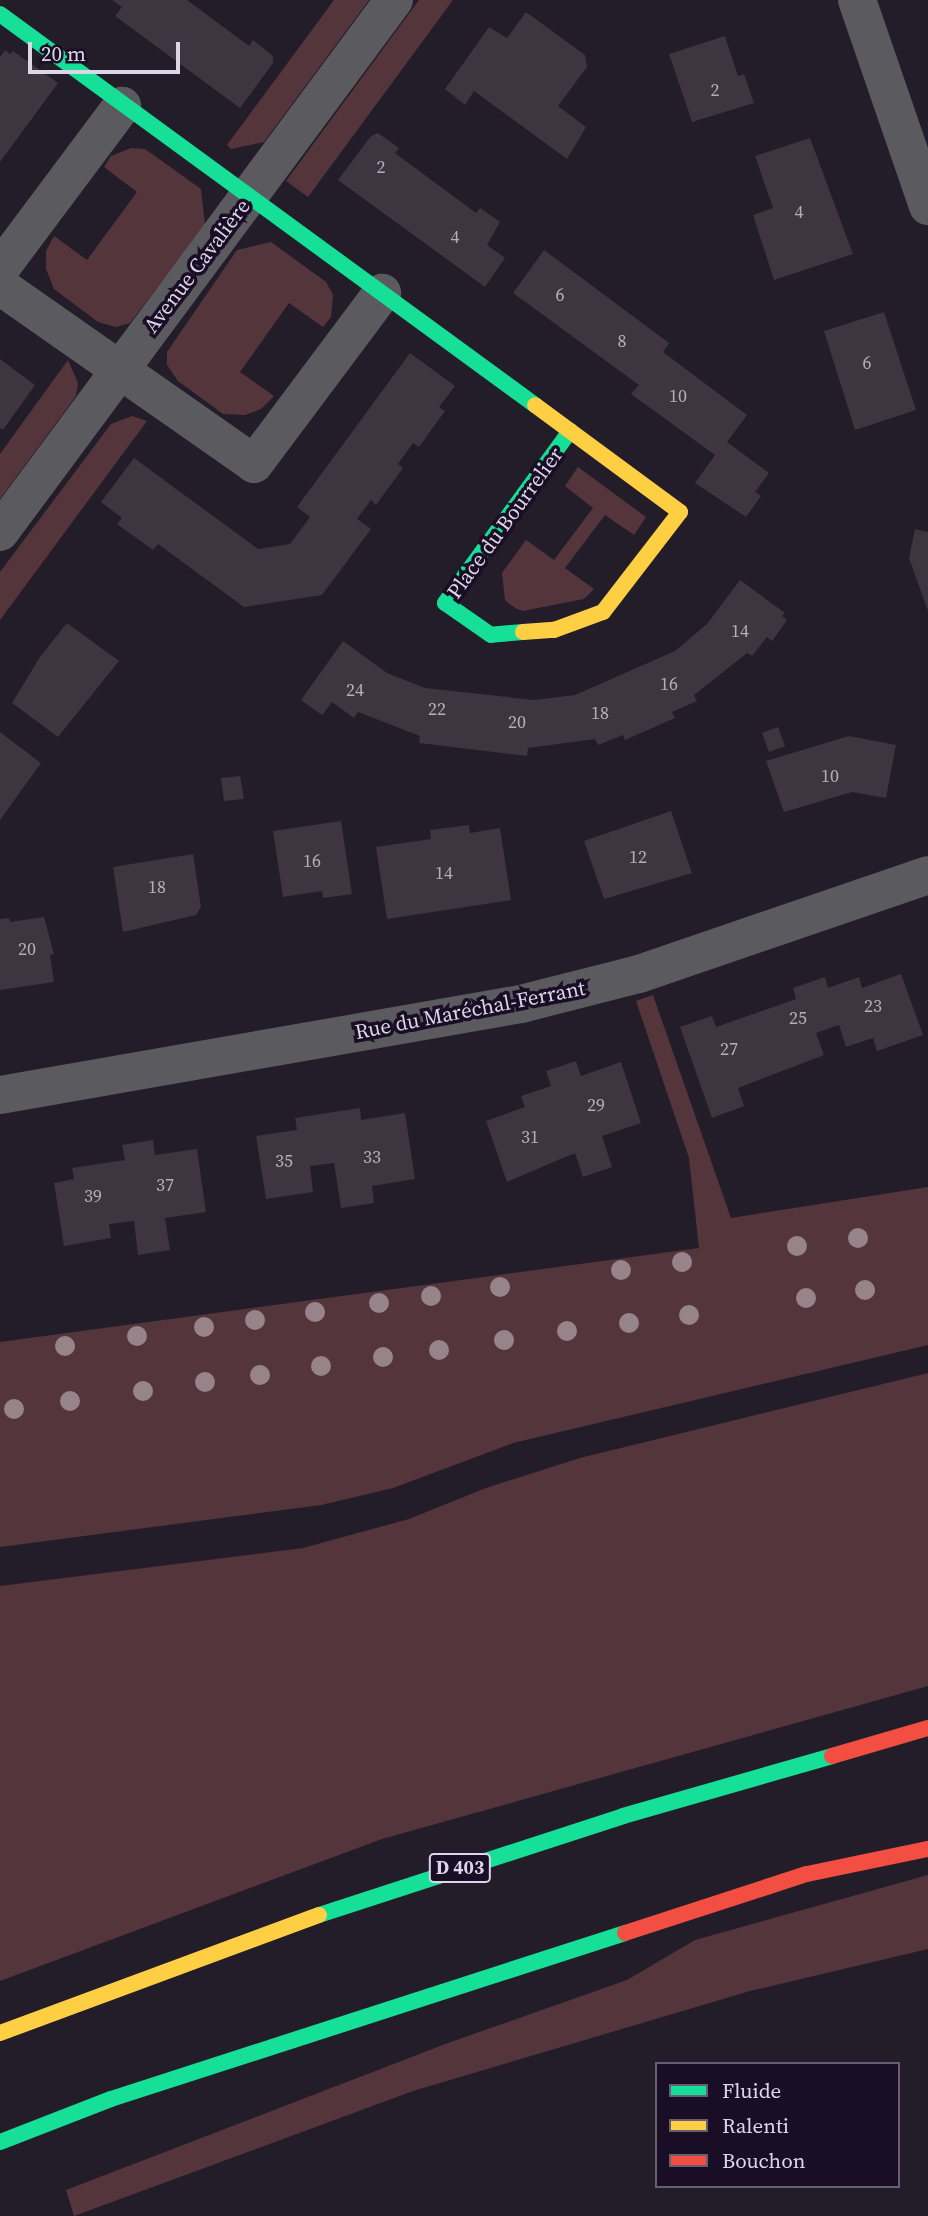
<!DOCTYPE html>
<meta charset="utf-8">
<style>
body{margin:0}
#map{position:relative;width:928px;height:2216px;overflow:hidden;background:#231d29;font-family:"Source Serif 4",serif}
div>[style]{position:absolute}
.green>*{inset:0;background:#54353c}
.building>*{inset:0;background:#3d353f}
.street>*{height:38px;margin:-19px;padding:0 19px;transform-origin:19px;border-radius:19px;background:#5a5a5f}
.fast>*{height:16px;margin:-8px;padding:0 8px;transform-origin:8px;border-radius:8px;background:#16e098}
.slow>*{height:16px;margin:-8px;padding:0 8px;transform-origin:8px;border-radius:8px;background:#ffcf43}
.jam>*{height:16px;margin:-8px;padding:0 8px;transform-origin:8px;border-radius:8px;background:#f24e42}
.trees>*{width:20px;height:20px;margin:-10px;border-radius:50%;background:#97848b}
span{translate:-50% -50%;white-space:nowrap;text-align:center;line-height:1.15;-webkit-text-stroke:7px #190e25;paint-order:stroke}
.number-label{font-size:18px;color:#b5aebd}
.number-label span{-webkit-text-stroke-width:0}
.shield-label span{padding:2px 5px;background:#190e25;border:2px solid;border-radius:5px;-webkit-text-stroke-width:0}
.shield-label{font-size:19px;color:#ddd6e7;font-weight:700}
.street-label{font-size:21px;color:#ddd6e7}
.legend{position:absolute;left:655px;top:2062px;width:245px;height:126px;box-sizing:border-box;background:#190e25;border:2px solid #675e73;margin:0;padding:9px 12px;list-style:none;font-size:21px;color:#ddd6e7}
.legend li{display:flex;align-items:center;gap:14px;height:35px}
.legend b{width:35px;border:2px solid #675e73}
.scale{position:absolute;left:28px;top:42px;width:152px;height:32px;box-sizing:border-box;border:4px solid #ddd6e7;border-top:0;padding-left:9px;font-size:21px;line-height:24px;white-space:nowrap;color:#ddd6e7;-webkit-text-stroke:5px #190e25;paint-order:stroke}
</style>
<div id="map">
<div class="green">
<i style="clip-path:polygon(334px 0,369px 0,264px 142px,231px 149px,227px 145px)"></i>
<i style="clip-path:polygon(419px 0,453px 0,308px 197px,286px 181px)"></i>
<i style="clip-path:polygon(131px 148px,145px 149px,201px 189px,205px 225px,130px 323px,116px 327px,98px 322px,54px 289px,46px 269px,46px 251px,54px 236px,87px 260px,137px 192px,104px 167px,111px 156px)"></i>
<i style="clip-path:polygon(271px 242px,326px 282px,333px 295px,331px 317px,323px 327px,289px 303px,240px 372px,274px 396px,261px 409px,245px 415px,223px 414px,178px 381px,167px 365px,167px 352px,237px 250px)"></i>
<i style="clip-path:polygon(68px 360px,78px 383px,76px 396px,0 499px,0 454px)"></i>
<i style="clip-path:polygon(132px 416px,147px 421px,0 620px,0 572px,111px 424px)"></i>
<i style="clip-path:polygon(578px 467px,646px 517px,634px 535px,605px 515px,565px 568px,594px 589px,584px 599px,523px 611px,515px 608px,505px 600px,502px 573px,526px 540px,554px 560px,593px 508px,565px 486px)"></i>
<i style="clip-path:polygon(653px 995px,731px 1218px,928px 1187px,928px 1345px,513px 1443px,393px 1488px,321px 1505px,0 1547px,0 1342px,699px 1248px,689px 1158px,636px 1001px)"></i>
<i style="clip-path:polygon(928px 1373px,928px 1686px,382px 1839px,0 1981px,0 1586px,303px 1548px,409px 1519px,486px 1488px,580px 1458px)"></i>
<i style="clip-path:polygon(928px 1875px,928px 1949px,750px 1991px,413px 2091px,74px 2216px,66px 2190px,448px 2043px,627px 1980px,695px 1940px)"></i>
</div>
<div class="building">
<i style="clip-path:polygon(112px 0,187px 0,249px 46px,253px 40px,273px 56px,273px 63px,240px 108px,115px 16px,122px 7px)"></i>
<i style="clip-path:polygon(526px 12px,585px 55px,587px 67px,558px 106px,586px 127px,567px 159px,474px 91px,465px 105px,445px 89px,489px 27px,507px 38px)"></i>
<i style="clip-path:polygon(725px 36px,738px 76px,744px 74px,754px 103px,692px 122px,669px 54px)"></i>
<i style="clip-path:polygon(5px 50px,10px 54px,13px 51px,58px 83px,0 162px,0 57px)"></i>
<i style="clip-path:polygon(378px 133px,399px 148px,395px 153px,476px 213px,480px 208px,500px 222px,487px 245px,505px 258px,485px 287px,338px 180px,371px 136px)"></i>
<i style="clip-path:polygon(810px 138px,853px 254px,774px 280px,753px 215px,773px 208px,755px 156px)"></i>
<i style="clip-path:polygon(544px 250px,669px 343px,663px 352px,747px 415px,727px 442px,769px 473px,755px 492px,761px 496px,746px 517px,695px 483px,715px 455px,631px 394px,639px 385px,513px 293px)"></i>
<i style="clip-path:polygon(884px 312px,916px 410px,855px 430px,824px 331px)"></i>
<i style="clip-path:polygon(410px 353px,455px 386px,439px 407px,445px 411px,419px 447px,413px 443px,398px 464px,403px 468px,376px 505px,371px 500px,357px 519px,371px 529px,322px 595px,244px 607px,158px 544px,153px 550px,117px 524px,122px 518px,101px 502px,134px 458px,258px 549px,290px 544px,310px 517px,297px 507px)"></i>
<i style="clip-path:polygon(0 359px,35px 385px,3px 430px,0 428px)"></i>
<i style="clip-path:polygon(915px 529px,928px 532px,928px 611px,909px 558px)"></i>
<i style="clip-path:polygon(740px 580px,785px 613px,782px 616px,787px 620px,772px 641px,767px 637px,752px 656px,747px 653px,694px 695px,697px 701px,672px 712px,675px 718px,625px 740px,623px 735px,598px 745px,595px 739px,528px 748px,527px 756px,419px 743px,420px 736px,358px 712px,354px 718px,332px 702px,322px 715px,301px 700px,343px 641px,387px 673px,425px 688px,534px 700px,575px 695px,675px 651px,707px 624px)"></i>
<i style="clip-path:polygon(67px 623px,119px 661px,58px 737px,12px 703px,40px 657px)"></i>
<i style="clip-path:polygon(778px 727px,785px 746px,769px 752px,762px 733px)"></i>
<i style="clip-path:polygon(0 732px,41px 763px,0 820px)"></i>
<i style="clip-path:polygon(849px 736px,896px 745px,886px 798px,852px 792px,784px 812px,766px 761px)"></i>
<i style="clip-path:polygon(240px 776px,244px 799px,224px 801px,221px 778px)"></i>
<i style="clip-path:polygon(671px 811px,692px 873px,604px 899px,584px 841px)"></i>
<i style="clip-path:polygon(341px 821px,352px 894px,323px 898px,322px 891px,283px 897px,273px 831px)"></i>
<i style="clip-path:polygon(469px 825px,470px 833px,500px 828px,511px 900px,387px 919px,376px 847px,431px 839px,430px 830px)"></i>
<i style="clip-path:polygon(193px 854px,201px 907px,196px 915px,123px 932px,113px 867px)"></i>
<i style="clip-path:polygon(44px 917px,54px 954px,50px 955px,54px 982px,0 990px,0 919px,9px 918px,10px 922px)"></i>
<i style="clip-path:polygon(901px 974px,923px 1035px,877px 1051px,873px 1038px,846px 1047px,839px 1025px,816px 1033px,824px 1055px,738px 1088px,744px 1106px,712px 1118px,680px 1027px,712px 1016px,716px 1027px,796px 999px,793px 988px,825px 977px,828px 988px,859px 977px,862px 988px)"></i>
<i style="clip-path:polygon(576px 1061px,581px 1076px,621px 1062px,641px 1123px,602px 1136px,612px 1167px,583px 1177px,575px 1153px,507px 1182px,486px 1121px,525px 1107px,521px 1096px,551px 1086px,546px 1071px)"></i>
<i style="clip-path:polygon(360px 1108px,361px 1120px,405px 1113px,415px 1179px,372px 1186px,374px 1203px,341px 1208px,334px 1163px,310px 1166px,313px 1192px,266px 1199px,256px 1136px,297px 1130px,295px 1118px)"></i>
<i style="clip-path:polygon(153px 1140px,155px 1155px,197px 1149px,206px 1212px,165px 1218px,170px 1250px,138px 1255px,134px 1221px,109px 1224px,111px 1238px,64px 1246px,54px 1183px,74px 1179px,72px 1168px,125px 1160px,122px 1145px)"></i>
</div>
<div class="street">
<i style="left:857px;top:0;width:218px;rotate:71deg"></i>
<i style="left:0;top:269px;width:204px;rotate:-53.2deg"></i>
<i style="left:0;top:286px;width:310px;rotate:35deg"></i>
<i style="left:254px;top:464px;width:214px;rotate:-53.2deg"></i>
<i style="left:0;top:532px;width:662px;rotate:-53.48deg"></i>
<i style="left:0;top:1095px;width:529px;rotate:-9.91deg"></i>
<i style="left:521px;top:1004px;width:122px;rotate:-14.3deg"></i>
<i style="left:639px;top:974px;width:305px;rotate:-18.9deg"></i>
</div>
<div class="fast">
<i style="left:0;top:14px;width:663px;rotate:36.16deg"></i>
<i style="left:523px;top:632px;width:32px;rotate:175deg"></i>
<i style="left:491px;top:635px;width:56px;rotate:-145.2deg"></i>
<i style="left:445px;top:603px;width:213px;rotate:-54deg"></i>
<i style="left:319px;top:1915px;width:320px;rotate:-18deg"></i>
<i style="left:623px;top:1816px;width:217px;rotate:-16deg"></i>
<i style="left:0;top:2142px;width:119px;rotate:-21.2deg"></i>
<i style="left:111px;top:2099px;width:540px;rotate:-17.9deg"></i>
</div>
<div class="slow">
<i style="left:523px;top:632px;width:31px;rotate:-4deg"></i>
<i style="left:554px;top:630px;width:52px;rotate:-20.2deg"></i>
<i style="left:603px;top:612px;width:126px;rotate:-52.4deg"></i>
<i style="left:680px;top:512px;width:180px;rotate:-143.6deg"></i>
<i style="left:0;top:2033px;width:340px;rotate:-20.3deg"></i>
</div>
<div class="jam">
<i style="left:832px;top:1756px;width:100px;rotate:-16.3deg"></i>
<i style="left:625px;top:1933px;width:191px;rotate:-18deg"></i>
<i style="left:807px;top:1874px;width:124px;rotate:-11.7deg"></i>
</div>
<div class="trees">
<i style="left:858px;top:1238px"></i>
<i style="left:797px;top:1246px"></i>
<i style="left:682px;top:1262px"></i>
<i style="left:621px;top:1270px"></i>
<i style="left:500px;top:1287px"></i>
<i style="left:865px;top:1290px"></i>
<i style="left:431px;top:1296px"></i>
<i style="left:806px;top:1298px"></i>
<i style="left:379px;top:1303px"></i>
<i style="left:315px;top:1312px"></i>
<i style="left:689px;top:1315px"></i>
<i style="left:255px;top:1320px"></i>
<i style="left:629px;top:1323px"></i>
<i style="left:204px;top:1327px"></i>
<i style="left:567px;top:1331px"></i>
<i style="left:137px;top:1336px"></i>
<i style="left:504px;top:1340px"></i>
<i style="left:65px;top:1346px"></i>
<i style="left:439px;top:1350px"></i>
<i style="left:383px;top:1357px"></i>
<i style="left:321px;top:1366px"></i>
<i style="left:260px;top:1375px"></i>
<i style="left:205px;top:1382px"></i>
<i style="left:143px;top:1391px"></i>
<i style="left:70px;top:1401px"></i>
<i style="left:14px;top:1409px"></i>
</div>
<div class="number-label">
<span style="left:715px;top:90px">2</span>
<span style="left:381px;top:167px">2</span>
<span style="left:799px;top:212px">4</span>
<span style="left:455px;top:237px">4</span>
<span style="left:560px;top:295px">6</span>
<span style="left:622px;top:341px">8</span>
<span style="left:867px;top:363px">6</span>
<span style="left:678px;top:396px">10</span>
<span style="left:740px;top:631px">14</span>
<span style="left:669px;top:684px">16</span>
<span style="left:355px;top:690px">24</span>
<span style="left:437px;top:709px">22</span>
<span style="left:600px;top:713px">18</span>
<span style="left:517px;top:722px">20</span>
<span style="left:830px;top:776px">10</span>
<span style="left:638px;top:857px">12</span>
<span style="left:312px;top:861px">16</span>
<span style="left:444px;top:873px">14</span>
<span style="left:157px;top:887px">18</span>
<span style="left:27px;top:949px">20</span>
<span style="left:873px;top:1006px">23</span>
<span style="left:798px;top:1018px">25</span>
<span style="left:729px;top:1049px">27</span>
<span style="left:596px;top:1105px">29</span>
<span style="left:530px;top:1137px">31</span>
<span style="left:372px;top:1157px">33</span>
<span style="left:284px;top:1161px">35</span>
<span style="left:165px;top:1185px">37</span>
<span style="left:93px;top:1196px">39</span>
</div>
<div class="shield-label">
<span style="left:460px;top:1868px">D 403</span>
</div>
<div class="street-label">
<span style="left:197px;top:266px;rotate:-53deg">Avenue Cavalière</span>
<span style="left:505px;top:523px;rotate:-54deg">Place du Bourrelier</span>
<span style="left:470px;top:1010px;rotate:-11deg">Rue du Maréchal-Ferrant</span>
</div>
<ul class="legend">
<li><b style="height:9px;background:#16e098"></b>Fluide</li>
<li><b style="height:9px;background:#ffcf43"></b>Ralenti</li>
<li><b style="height:9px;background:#f24e42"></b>Bouchon</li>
</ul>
<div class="scale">20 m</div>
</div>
